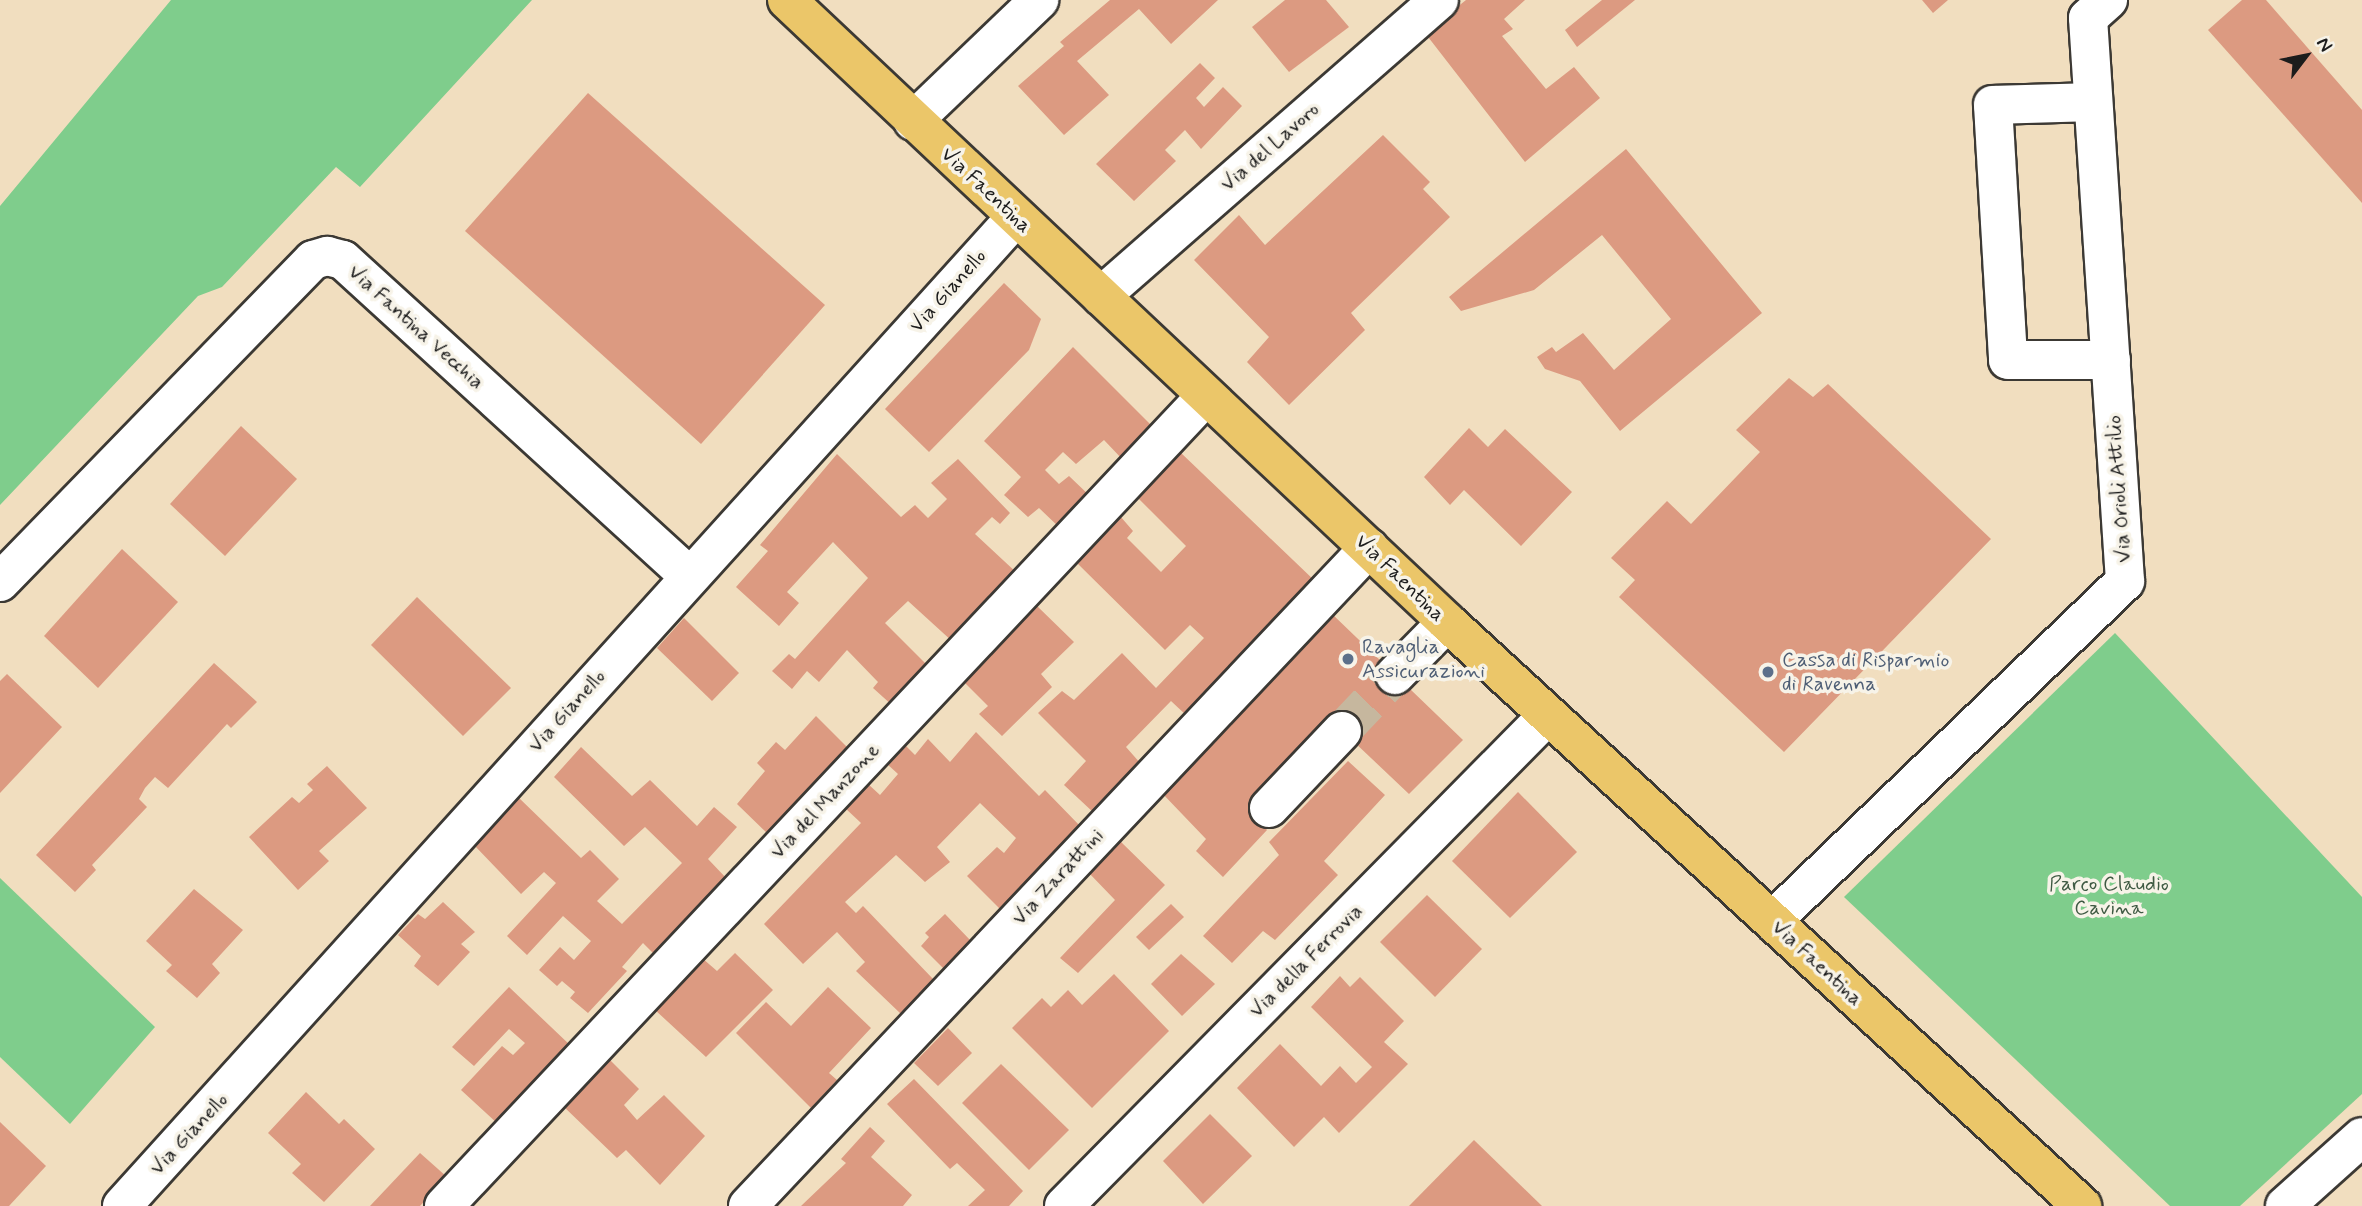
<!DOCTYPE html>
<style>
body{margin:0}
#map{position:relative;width:2362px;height:1206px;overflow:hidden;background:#f1debf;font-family:Mynerve,sans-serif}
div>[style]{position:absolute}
.green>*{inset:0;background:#7fcd8c}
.building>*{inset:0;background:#dc9a81}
.minor-tunnel>*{height:38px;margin-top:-19px;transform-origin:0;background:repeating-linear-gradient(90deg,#c6b79e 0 38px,transparent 0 57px)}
.roads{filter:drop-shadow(2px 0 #3c3934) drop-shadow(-2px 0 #3c3934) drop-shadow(0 2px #3c3934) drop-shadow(0 -2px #3c3934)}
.minor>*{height:38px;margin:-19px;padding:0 19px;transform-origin:19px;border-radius:19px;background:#fff}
.primary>*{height:38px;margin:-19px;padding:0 19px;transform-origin:19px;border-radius:19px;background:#ebc669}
.dots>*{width:19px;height:19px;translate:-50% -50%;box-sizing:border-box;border:4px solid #f7f3e8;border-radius:50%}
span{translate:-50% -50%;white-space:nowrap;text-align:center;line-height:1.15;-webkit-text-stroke:7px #f7f3e8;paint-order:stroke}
.street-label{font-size:21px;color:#1c1c1c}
.service-label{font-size:21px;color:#4e5e75}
.left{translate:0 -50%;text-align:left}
.park-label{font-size:21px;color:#3f5a43}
.north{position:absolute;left:2271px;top:21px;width:70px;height:70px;-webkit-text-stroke:5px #f7f3e8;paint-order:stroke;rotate:58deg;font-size:19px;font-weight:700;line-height:28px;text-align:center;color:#1c1c1c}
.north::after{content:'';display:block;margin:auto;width:24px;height:32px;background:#1c1c1c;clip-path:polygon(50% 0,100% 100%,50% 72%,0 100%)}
</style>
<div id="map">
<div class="green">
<i style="clip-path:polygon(171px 0,532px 0,360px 187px,336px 167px,222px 287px,198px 296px,0 505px,0 206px)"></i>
<i style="clip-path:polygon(2115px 633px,2362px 897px,2362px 1094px,2240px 1206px,2170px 1206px,1844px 897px)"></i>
<i style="clip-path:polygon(0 878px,155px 1027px,70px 1124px,0 1057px)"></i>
</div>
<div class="building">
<i style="clip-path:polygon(1110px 0,1218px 0,1171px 44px,1139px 9px,1077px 61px,1109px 95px,1064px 135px,1018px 86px,1064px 46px,1060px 42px)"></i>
<i style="clip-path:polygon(1285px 0,1326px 0,1349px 27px,1289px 72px,1252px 27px)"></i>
<i style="clip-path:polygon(1466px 0,1525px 0,1504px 19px,1513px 29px,1502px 36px,1546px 89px,1574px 67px,1600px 98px,1525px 162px,1425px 33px)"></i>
<i style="clip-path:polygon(1602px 0,1635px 0,1577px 47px,1565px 30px)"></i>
<i style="clip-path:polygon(1922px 0,1948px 0,1933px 13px)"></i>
<i style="clip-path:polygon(2242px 0,2266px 0,2362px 110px,2362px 203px,2208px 30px)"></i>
<i style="clip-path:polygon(1200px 63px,1215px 78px,1196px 98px,1204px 107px,1223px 87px,1242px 106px,1201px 149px,1185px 130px,1165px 150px,1176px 161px,1134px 201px,1096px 164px)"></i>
<i style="clip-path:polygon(588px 93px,825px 305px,701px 444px,465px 231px)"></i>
<i style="clip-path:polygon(1383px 135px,1430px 182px,1423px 189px,1450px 217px,1351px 313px,1365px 330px,1289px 405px,1247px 362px,1269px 337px,1194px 260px,1239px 215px,1265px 245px)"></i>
<i style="clip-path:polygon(1626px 149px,1762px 313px,1620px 431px,1580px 381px,1545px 369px,1537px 357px,1552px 347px,1556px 352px,1583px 333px,1614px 370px,1671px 319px,1602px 235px,1534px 290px,1461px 311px,1449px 297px)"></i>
<i style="clip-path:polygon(1004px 283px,1041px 319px,1029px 350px,929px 452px,885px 409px)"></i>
<i style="clip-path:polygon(1073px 347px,1155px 429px,1124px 461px,1104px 440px,1076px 464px,1063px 452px,1045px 470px,1059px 484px,1069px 476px,1091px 497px,1061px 529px,1039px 508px,1028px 517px,1004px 495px,1021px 477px,984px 441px)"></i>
<i style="clip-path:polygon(1789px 378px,1813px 397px,1828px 384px,1991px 539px,1784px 752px,1619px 597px,1635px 580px,1611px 558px,1667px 501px,1691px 524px,1760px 452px,1736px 430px)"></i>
<i style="clip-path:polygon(241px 426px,297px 479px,225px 556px,170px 504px)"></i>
<i style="clip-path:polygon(1469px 428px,1488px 447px,1505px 429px,1572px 492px,1521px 546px,1464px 490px,1450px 505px,1424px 477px)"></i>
<i style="clip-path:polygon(1180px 452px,1316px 582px,1187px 716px,1171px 701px,1126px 747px,1141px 764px,1094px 813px,1064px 785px,1086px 761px,1038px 713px,1062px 691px,1074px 700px,1122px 653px,1156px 688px,1204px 638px,1190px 625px,1165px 650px,1076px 562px,1120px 516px,1133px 531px,1127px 538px,1161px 572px,1186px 546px,1137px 497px)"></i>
<i style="clip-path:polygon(837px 454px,901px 517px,915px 505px,928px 518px,947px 499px,931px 483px,958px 459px,1010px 513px,1000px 524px,992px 517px,975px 534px,1018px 574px,953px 642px,908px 601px,885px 623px,930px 668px,893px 706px,873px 688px,878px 682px,847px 650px,819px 682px,807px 671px,792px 689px,772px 671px,789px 654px,795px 659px,868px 578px,833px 542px,787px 592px,799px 603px,779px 626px,736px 587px,768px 551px,760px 545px)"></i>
<i style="clip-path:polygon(122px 549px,178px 602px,98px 688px,44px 636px)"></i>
<i style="clip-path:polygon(417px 597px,511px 688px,463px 736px,371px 645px)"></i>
<i style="clip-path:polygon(1036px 605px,1074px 642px,1041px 674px,1052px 687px,1002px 736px,979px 714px,988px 706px,962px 680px)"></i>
<i style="clip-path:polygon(1330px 612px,1463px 740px,1409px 794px,1333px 722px,1249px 809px,1267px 830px,1223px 877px,1196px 851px,1206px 839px,1160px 791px)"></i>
<i style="clip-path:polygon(684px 618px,739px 673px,712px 701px,657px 648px)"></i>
<i style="clip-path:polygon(214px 663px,257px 702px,231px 728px,227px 724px,168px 788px,155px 777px,145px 788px,139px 799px,147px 807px,92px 865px,96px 870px,75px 892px,36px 855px)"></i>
<i style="clip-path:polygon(7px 674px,62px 727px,0 793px,0 681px)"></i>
<i style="clip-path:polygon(816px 716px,851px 751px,770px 836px,737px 804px,765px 771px,757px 763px,776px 742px,785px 750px)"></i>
<i style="clip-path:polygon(976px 732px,1039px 796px,1045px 790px,1081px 827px,1001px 910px,967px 876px,997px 847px,1004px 853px,1016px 838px,980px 803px,937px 847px,950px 862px,925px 882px,896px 855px,845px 902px,856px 913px,863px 906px,934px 980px,901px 1014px,856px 971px,865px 962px,837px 932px,803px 964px,764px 924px,861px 823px,844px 807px,867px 783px,880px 795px,898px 774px,886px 763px,904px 744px,915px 755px,928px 739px,950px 762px)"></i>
<i style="clip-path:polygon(581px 747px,632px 796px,650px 780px,697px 826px,714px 807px,737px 827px,708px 859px,728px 880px,656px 956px,643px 943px,622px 967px,627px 971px,588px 1013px,570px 998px,575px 992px,562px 981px,557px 986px,539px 970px,560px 947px,574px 960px,591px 941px,563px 916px,527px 955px,507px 936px,556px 883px,544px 872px,521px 894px,474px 845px,518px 797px,581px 858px,590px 850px,619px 879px,597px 901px,622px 924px,682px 863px,645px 827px,624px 846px,554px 777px)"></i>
<i style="clip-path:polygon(1348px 761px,1385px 795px,1324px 861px,1338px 875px,1275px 940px,1263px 931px,1232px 963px,1203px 936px,1279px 855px,1269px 842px)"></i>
<i style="clip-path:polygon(327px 766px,367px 808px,319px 851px,329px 861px,298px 890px,249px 837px,292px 797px,299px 803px,313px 790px,307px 784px)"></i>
<i style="clip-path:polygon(1518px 792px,1577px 852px,1510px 918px,1452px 861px)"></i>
<i style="clip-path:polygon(1119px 840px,1165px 885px,1078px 973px,1060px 958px,1115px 900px,1088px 872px)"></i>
<i style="clip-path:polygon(194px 889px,243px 930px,212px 964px,220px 973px,197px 998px,166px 971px,172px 965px,146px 941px)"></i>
<i style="clip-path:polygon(1427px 895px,1482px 949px,1435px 997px,1380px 942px)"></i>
<i style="clip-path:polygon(443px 902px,475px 932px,461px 944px,470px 952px,438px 986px,414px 966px,421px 956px,398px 935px,418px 914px,425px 919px)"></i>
<i style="clip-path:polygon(1171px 904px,1184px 917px,1149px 950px,1136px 937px)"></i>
<i style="clip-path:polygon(945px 914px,971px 941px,944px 969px,921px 946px,929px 937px,925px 933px)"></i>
<i style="clip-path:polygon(735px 953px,773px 990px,706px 1057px,654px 1009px,702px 958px,717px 971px)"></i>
<i style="clip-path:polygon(1181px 954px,1215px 984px,1182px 1016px,1151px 984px)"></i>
<i style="clip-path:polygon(1114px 974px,1169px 1031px,1092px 1108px,1012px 1028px,1042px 998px,1051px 1007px,1068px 990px,1082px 1005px)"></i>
<i style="clip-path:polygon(1340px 976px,1350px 987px,1360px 977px,1404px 1021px,1384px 1042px,1408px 1064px,1339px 1133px,1324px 1117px,1294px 1147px,1237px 1088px,1280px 1044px,1321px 1086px,1340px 1066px,1356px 1083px,1372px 1067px,1311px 1007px)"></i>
<i style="clip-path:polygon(509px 987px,571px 1046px,498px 1124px,461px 1090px,502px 1046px,513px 1055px,525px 1043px,509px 1029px,474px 1066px,452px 1047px)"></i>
<i style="clip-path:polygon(828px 987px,871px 1028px,829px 1073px,837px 1080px,811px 1108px,736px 1033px,766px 1002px,791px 1026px)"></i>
<i style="clip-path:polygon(948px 1028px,972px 1053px,938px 1086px,914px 1063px)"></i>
<i style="clip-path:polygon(608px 1058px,639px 1089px,624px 1105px,637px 1120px,664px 1095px,705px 1136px,660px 1185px,626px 1150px,617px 1158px,562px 1105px)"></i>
<i style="clip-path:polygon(1001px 1064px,1069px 1130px,1029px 1170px,962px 1103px)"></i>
<i style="clip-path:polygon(914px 1079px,1023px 1191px,1009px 1206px,968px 1206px,985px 1190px,957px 1163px,950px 1169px,887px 1104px)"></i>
<i style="clip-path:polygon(306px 1092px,339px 1124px,344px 1119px,375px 1149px,324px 1202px,292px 1173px,301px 1164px,268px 1133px)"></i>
<i style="clip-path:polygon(1210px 1114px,1252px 1156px,1203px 1204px,1163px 1161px)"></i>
<i style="clip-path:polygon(0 1122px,46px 1166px,9px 1206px,0 1206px)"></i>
<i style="clip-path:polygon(870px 1127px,885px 1141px,871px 1157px,912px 1195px,903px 1206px,801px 1206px,846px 1163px,841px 1159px)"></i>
<i style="clip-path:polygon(1474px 1140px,1542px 1206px,1409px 1206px)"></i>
<i style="clip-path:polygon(420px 1153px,447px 1177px,420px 1206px,370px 1206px)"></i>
</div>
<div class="minor-tunnel">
<i style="left:1342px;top:731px;width:77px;rotate:-46.6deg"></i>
</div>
<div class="roads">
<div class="minor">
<i style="left:2093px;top:102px;width:100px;rotate:178.3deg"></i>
<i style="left:1993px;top:105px;width:255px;rotate:86.6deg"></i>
<i style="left:2008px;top:360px;width:103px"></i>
<i style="left:913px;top:121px;width:175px;rotate:-43.8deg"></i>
<i style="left:1101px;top:296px;width:449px;rotate:-41.2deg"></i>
<i style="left:0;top:582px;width:449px;rotate:-45.8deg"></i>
<i style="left:313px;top:260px;width:15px;rotate:-16deg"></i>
<i style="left:327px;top:256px;width:16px;rotate:14deg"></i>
<i style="left:343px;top:260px;width:467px;rotate:42.4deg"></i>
<i style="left:1395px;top:675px;width:74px;rotate:-45.5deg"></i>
<i style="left:1269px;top:808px;width:106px;rotate:-46.5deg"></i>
<i style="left:1772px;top:921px;width:490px;rotate:-43.9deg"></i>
<i style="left:2125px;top:581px;width:564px;rotate:-93.76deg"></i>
<i style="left:2088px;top:18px;width:27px;rotate:-42deg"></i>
<i style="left:122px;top:1206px;width:1332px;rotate:-47.89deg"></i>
<i style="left:444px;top:1206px;width:1112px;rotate:-46.75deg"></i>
<i style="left:748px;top:1206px;width:905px;rotate:-46.66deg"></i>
<i style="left:1064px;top:1206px;width:689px;rotate:-45.41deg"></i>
<i style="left:2285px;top:1206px;width:103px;rotate:-41.9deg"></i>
</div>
<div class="primary">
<i style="left:787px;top:0;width:907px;rotate:43.3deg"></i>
<i style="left:1447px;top:622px;width:863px;rotate:42.6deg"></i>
</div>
</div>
<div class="dots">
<i style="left:1348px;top:659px;background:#5c6f8a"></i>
<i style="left:1768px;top:672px;background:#5c6f8a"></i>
</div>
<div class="street-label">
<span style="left:1270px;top:147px;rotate:-41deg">Via del Lavoro</span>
<span style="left:986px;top:190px;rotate:43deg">Via Faentina</span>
<span style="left:948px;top:291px;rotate:-48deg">Via Gianello</span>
<span style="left:416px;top:327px;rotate:42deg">Via Fantina Vecchia</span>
<span style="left:2119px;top:489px;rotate:-94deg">Via Orioli Attilio</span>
<span style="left:1400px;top:578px;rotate:44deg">Via Faentina</span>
<span style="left:567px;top:711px;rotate:-48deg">Via Gianello</span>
<span style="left:825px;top:801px;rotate:-47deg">Via del Manzone</span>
<span style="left:1058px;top:877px;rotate:-47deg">Via Zarattini</span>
<span style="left:1306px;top:961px;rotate:-45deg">Via della Ferrovia</span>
<span style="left:1817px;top:963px;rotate:43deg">Via Faentina</span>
<span style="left:189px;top:1134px;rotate:-47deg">Via Gianello</span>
</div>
<div class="service-label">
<span class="left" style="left:1362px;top:659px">Ravaglia<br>Assicurazioni</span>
<span class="left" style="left:1782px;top:672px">Cassa di Risparmio<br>di Ravenna</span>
</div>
<div class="park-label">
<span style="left:2109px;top:896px">Parco Claudio<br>Cavina</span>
</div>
<div class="north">N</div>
</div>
